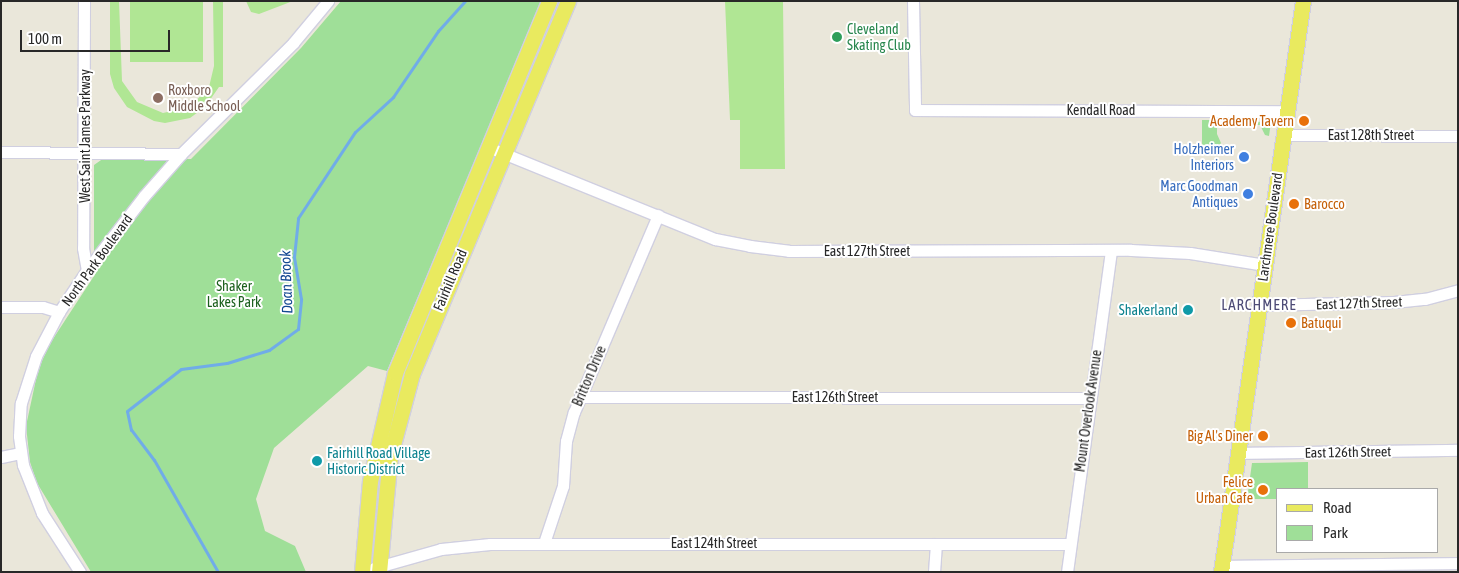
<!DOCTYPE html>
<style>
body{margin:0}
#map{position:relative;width:1459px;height:573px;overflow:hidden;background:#eae7da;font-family:"Asap Condensed",sans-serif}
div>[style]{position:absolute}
.green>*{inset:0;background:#9fdf98}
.pitch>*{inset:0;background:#b0e694}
.stream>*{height:3px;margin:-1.5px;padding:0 1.5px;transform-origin:1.5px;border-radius:1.5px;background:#70ace8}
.roads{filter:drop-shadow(1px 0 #d0cfe0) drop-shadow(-1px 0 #d0cfe0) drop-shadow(0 1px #d0cfe0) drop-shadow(0 -1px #d0cfe0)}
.minor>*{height:11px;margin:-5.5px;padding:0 5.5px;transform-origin:5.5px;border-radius:5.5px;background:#fff}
.major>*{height:15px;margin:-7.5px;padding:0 7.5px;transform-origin:7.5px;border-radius:7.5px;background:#e9ea5f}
.dots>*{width:14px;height:14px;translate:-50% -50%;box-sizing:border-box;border:2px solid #fff;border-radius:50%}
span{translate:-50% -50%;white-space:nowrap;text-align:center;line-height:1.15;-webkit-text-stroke:4px #fff;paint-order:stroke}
.leisure-label{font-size:14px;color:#27864d}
.left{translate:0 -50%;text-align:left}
.education-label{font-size:14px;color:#785e54}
.street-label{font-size:14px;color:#282828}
.food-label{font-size:14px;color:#c56008}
.right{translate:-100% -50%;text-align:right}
.shop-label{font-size:14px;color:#366cbe}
.park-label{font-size:14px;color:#1c601e}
.culture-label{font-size:14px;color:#0d838f}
.water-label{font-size:15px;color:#134891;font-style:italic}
.neighbourhood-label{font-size:15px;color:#4d4b76;letter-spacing:1px}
.frame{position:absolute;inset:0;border:2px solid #282828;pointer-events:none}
.legend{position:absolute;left:1276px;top:488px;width:162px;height:65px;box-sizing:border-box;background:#fff;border:1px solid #a9a9a9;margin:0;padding:6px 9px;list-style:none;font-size:15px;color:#282828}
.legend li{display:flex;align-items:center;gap:10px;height:25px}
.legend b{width:25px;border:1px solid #a9a9a9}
.scale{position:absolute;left:20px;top:30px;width:150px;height:22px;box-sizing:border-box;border:2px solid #282828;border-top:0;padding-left:6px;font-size:15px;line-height:18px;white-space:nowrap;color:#282828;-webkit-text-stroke:4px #fff;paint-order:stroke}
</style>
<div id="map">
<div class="green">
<i style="clip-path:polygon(341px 1px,542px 1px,387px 371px,368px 366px,274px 448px,256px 499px,265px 531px,295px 546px,306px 572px,91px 572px,37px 483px,30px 462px,26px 426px,38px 370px,49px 345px,94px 276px,94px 165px,104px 158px,191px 159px,301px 48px)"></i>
<i style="clip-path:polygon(557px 1px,562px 1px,505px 137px,500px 135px)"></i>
<i style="clip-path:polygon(1202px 120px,1217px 120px,1217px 134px,1221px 143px,1216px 151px,1202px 148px)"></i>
<i style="clip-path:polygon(1222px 121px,1271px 122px,1269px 136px,1265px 135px,1260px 125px,1222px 125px)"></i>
<i style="clip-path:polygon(489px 162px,493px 164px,386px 448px,385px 429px,401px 377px)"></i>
<i style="clip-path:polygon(383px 461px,375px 553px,373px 557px,372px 515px,379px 463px)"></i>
<i style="clip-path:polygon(1308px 462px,1308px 489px,1278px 489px,1278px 499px,1247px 499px,1252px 463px)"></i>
</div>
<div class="pitch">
<i style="clip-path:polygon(110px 1px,119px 1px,122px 81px,137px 102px,163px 113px,190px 107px,209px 87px,214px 66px,213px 1px,223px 1px,223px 87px,219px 87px,205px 107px,190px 118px,165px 123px,154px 121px,127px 107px,114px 88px,110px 74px)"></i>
<i style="clip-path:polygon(130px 1px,203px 1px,203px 62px,130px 62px)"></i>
<i style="clip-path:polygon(246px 1px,293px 1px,259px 14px,251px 12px)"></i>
<i style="clip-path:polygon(725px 1px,783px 1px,785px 169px,740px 169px,740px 120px,730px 120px)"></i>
</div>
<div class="stream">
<i style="left:218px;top:572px;width:129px;rotate:-119.7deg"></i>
<i style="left:154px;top:460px;width:38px;rotate:-127deg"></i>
<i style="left:131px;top:430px;width:19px;rotate:-102deg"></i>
<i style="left:127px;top:411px;width:68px;rotate:-37.9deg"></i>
<i style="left:181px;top:369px;width:46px;rotate:-7.4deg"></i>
<i style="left:227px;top:363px;width:44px;rotate:-17.2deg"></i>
<i style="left:269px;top:350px;width:36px;rotate:-36deg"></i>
<i style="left:298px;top:329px;width:30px;rotate:-84deg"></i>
<i style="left:301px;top:299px;width:43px;rotate:-99.5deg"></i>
<i style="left:294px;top:257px;width:39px;rotate:-84deg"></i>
<i style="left:298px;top:218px;width:103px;rotate:-56.5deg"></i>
<i style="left:355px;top:132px;width:52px;rotate:-42.6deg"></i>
<i style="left:393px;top:97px;width:80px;rotate:-55.7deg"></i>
<i style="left:438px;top:31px;width:40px;rotate:-48deg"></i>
</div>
<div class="roads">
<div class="minor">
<i style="left:84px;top:1px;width:247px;rotate:90.2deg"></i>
<i style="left:83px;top:248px;width:22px;rotate:80deg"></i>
<i style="left:913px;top:1px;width:109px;rotate:88.9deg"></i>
<i style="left:915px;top:110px;width:372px;rotate:0.2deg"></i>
<i style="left:1284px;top:135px;width:174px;rotate:0.3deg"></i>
<i style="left:488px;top:147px;width:245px;rotate:22.1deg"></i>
<i style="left:715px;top:239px;width:36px;rotate:11deg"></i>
<i style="left:750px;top:246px;width:39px;rotate:7deg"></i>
<i style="left:789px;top:251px;width:342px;rotate:-0.2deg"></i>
<i style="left:1131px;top:250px;width:59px;rotate:2.9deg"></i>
<i style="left:1190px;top:253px;width:76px;rotate:9.1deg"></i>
<i style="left:1px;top:152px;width:180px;rotate:0.6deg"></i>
<i style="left:1259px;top:305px;width:135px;rotate:-1.3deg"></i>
<i style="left:1394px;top:302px;width:31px;rotate:-6deg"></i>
<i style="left:1425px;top:299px;width:34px;rotate:-15deg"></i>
<i style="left:1px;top:307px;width:42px"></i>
<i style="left:43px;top:307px;width:17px;rotate:17deg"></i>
<i style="left:580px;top:397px;width:510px;rotate:0.11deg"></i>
<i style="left:1238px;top:453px;width:220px;rotate:-0.8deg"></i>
<i style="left:1px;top:457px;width:19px;rotate:-12deg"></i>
<i style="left:544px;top:543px;width:60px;rotate:-71.6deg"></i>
<i style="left:563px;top:486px;width:45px;rotate:-86.2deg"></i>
<i style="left:566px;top:441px;width:30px;rotate:-75deg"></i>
<i style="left:574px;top:412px;width:214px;rotate:-66.9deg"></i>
<i style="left:1222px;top:566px;width:236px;rotate:-0.7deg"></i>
<i style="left:374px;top:568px;width:70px;rotate:-15.8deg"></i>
<i style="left:441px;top:549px;width:49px;rotate:-5.8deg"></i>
<i style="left:490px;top:544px;width:579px"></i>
<i style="left:80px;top:572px;width:70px;rotate:-122.8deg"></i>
<i style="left:42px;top:513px;width:52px;rotate:-111.6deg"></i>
<i style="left:23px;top:465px;width:29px;rotate:-98deg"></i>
<i style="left:19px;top:436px;width:33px;rotate:-87deg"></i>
<i style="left:21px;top:403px;width:49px;rotate:-72.3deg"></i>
<i style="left:36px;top:356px;width:50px;rotate:-62.4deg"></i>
<i style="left:59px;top:312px;width:50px;rotate:-56.3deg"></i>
<i style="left:87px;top:270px;width:93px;rotate:-52.4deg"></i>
<i style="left:144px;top:196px;width:56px;rotate:-48.6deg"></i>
<i style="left:181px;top:154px;width:158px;rotate:-44.7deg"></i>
<i style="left:293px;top:43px;width:55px;rotate:-50.2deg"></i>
<i style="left:934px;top:572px;width:28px;rotate:-86deg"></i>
<i style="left:1067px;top:572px;width:324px;rotate:-82.2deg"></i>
</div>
<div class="major">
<i style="left:362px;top:572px;width:91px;rotate:-85deg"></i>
<i style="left:370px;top:481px;width:111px;rotate:-77deg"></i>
<i style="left:395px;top:373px;width:403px;rotate:-67.5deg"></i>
<i style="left:379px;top:572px;width:117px;rotate:-84.6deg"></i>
<i style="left:390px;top:456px;width:85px;rotate:-75deg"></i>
<i style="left:412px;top:374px;width:404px;rotate:-67.3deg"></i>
<i style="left:1221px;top:572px;width:577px;rotate:-81.83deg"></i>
</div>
</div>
<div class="dots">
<i style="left:837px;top:37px;background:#2e9e5b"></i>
<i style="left:158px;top:98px;background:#8d6e63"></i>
<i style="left:1304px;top:121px;background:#e8710a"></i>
<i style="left:1244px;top:157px;background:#3f7fe0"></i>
<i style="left:1248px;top:194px;background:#3f7fe0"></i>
<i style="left:1294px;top:204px;background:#e8710a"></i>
<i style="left:1188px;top:310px;background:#0f9aa8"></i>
<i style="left:1291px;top:323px;background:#e8710a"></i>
<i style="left:1263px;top:436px;background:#e8710a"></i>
<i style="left:317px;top:461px;background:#0f9aa8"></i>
<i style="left:1263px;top:490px;background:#e8710a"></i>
</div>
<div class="leisure-label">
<span class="left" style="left:847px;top:37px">Cleveland<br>Skating Club</span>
</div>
<div class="education-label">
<span class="left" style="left:168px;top:98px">Roxboro<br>Middle School</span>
</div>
<div class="street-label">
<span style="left:1101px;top:110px">Kendall Road</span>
<span style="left:1371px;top:135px">East 128th Street</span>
<span style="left:85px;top:136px;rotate:-90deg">West Saint James Parkway</span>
<span style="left:1270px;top:227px;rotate:-82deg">Larchmere Boulevard</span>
<span style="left:867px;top:251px">East 127th Street</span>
<span style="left:97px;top:260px;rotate:-54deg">North Park Boulevard</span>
<span style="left:450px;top:280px;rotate:-67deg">Fairhill Road</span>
<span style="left:1359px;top:303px;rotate:-2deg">East 127th Street</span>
<span style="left:589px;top:376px;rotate:-67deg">Britton Drive</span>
<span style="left:835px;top:397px">East 126th Street</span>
<span style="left:1088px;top:411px;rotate:-82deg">Mount Overlook Avenue</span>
<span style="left:1348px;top:452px;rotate:-1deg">East 126th Street</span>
<span style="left:714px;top:543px">East 124th Street</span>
</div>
<div class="food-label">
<span class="right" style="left:1294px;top:121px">Academy Tavern</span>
<span class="left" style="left:1304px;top:204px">Barocco</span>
<span class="left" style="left:1301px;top:323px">Batuqui</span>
<span class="right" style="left:1253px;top:436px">Big Al's Diner</span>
<span class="right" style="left:1253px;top:490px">Felice<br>Urban Cafe</span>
</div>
<div class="shop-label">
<span class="right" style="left:1234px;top:157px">Holzheimer<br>Interiors</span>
<span class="right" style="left:1238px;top:194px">Marc Goodman<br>Antiques</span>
</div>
<div class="park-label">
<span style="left:234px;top:294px">Shaker<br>Lakes Park</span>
</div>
<div class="culture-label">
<span class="right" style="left:1178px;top:310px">Shakerland</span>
<span class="left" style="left:327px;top:461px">Fairhill Road Village<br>Historic District</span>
</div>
<div class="water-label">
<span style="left:286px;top:282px;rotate:-92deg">Doan Brook</span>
</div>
<div class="neighbourhood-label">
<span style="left:1259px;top:305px">LARCHMERE</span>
</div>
<div class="frame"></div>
<ul class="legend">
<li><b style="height:6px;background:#e9ea5f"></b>Road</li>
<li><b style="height:14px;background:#9fdf98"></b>Park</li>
</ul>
<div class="scale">100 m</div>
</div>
